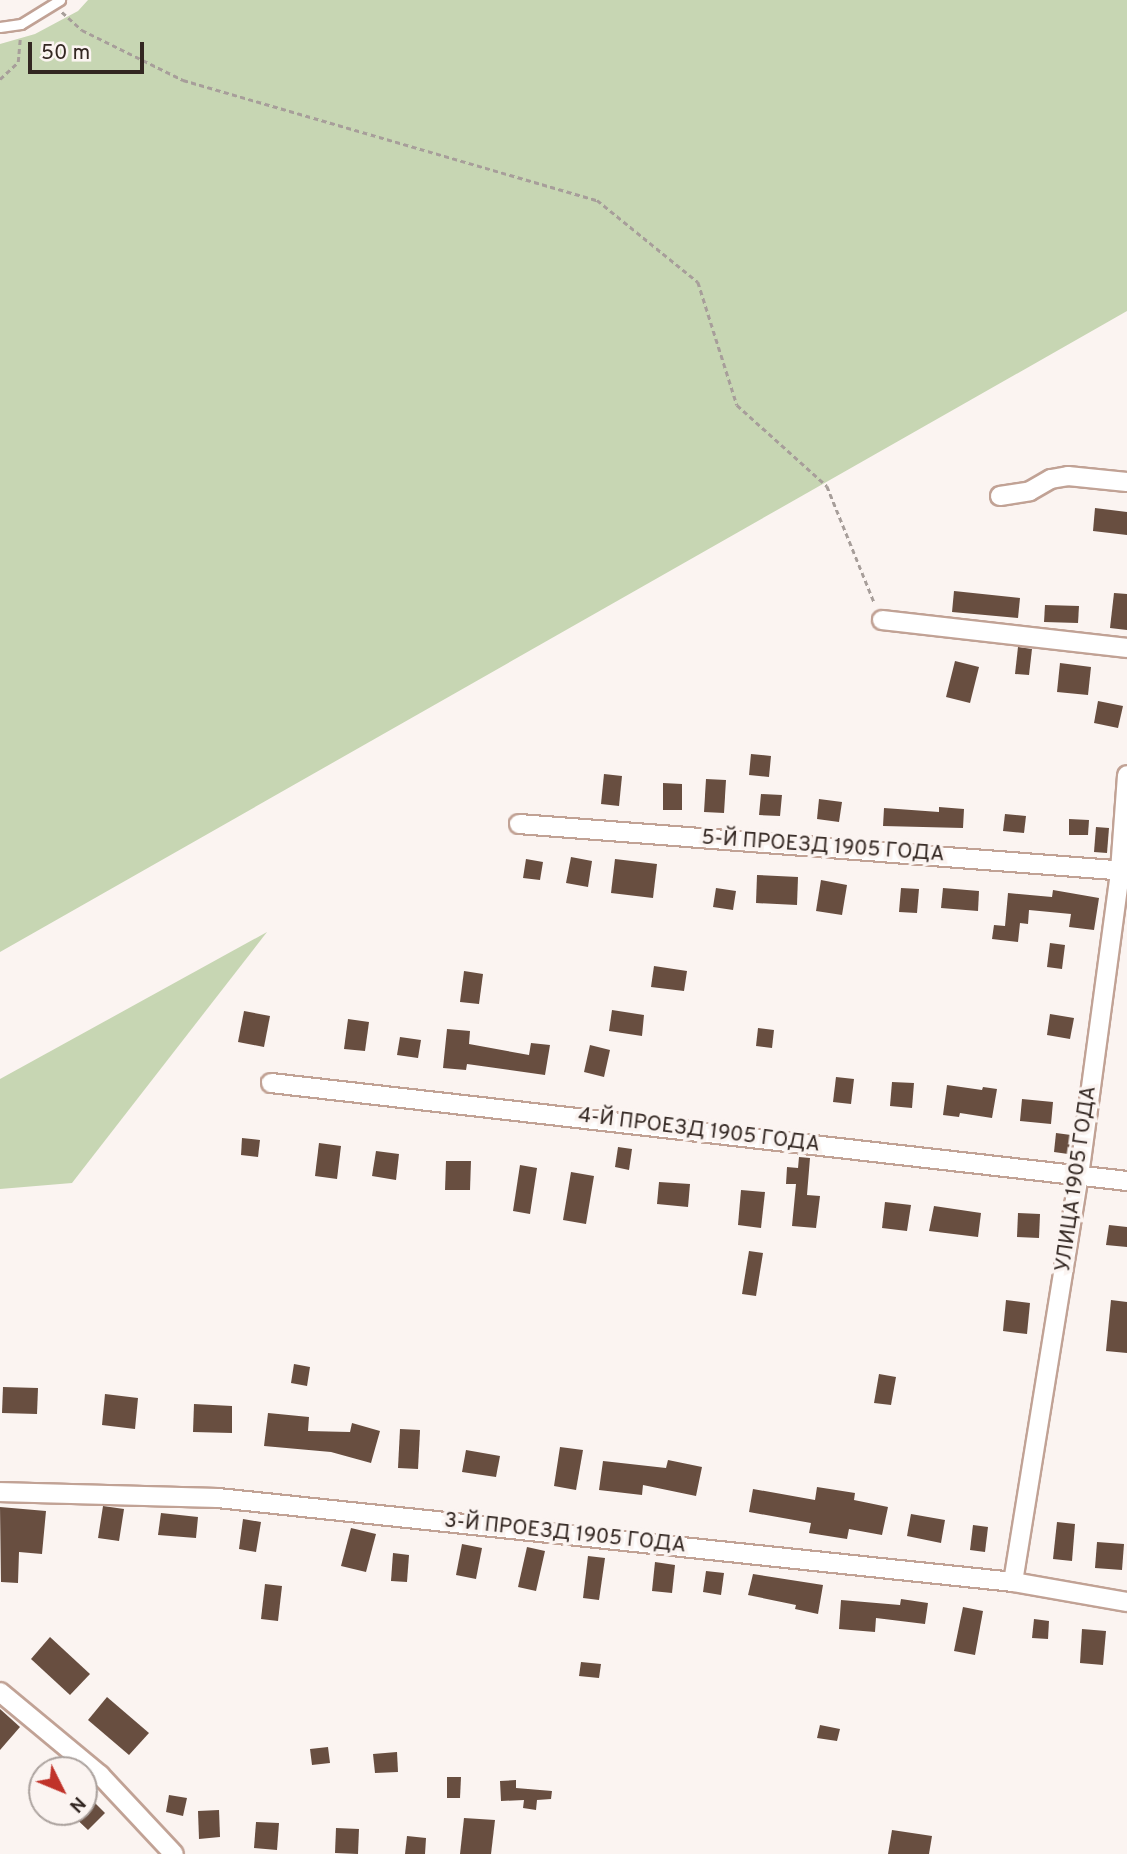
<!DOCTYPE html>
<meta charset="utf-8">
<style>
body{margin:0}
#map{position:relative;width:1127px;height:1854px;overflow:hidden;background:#fbf4f1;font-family:Overpass,sans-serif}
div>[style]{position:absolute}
.green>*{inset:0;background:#c7d6b3}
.building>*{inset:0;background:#684e40}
.path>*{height:2.5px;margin-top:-1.25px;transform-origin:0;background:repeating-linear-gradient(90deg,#a79e9a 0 5px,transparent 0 8.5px)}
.roads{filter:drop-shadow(2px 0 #c1a295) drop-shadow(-2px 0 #c1a295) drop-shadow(0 2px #c1a295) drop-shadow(0 -2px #c1a295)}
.lane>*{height:9px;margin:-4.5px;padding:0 4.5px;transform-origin:4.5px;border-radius:4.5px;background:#fff}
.street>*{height:18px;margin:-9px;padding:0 9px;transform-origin:9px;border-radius:9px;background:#fff}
span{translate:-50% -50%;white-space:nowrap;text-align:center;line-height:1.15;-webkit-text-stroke:7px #fbf4f1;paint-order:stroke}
.street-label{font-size:21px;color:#332722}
.north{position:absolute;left:28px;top:1756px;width:70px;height:70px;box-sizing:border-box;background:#fbf4f1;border:2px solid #aba29e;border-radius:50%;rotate:133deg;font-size:19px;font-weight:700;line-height:28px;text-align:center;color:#332722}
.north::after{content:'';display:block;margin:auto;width:24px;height:32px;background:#c03229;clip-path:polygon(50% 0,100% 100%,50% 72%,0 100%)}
.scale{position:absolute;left:28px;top:42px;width:116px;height:32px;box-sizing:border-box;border:4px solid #332722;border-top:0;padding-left:9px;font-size:21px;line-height:24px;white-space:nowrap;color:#332722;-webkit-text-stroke:5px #fbf4f1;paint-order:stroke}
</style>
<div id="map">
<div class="green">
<i style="clip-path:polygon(88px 0,1127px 0,1127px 311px,0 952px,0 44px,35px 34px,78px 11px)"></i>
<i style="clip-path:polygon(267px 932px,72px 1183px,0 1189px,0 1079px)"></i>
</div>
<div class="building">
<i style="clip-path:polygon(1095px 508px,1127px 512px,1127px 535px,1093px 531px)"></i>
<i style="clip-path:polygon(954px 591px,1020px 598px,1018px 618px,952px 612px)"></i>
<i style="clip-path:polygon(1114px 593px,1127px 594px,1127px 630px,1110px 628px)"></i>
<i style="clip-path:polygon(1045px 605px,1079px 606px,1078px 623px,1044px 622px)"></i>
<i style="clip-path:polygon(1018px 647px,1032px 649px,1029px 675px,1015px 674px)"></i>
<i style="clip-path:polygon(955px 661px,979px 667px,970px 703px,946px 697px)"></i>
<i style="clip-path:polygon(1060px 663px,1091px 667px,1088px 695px,1057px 692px)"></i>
<i style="clip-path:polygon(1098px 701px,1123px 706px,1118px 728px,1094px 723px)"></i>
<i style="clip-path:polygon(751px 754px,771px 756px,769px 777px,749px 775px)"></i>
<i style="clip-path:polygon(604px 774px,622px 776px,619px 806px,601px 804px)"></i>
<i style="clip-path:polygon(706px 779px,726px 780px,724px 813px,704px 812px)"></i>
<i style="clip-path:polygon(663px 783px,682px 784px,682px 810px,663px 810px)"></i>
<i style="clip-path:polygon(761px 794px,782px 795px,780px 816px,759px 815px)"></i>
<i style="clip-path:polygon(819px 799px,842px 802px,839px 822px,817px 819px)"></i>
<i style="clip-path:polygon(939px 807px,964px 809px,963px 828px,883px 826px,884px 808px,939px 812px)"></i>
<i style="clip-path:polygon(1005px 814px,1026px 816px,1024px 833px,1003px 831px)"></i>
<i style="clip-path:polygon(1069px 819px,1089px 820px,1088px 835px,1069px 835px)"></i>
<i style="clip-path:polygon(1096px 827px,1109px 828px,1107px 853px,1094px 852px)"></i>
<i style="clip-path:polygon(571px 857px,592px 861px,588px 887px,566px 883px)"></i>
<i style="clip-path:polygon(526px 859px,543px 862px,540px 880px,523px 878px)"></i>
<i style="clip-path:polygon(615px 859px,657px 864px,653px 898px,611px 893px)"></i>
<i style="clip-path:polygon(757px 875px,798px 877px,797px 905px,756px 903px)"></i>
<i style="clip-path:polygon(821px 880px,847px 885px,842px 915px,816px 911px)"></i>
<i style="clip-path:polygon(716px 888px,736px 891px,733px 910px,713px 907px)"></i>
<i style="clip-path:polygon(901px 888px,919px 889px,917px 913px,899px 912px)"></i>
<i style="clip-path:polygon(943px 888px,979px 891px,978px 911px,941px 908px)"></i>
<i style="clip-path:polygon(1053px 890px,1099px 898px,1094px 930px,1069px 927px,1071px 914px,1029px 910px,1028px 924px,1020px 923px,1018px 942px,992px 939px,994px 925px,1005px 926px,1008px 893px,1052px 897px)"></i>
<i style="clip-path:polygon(1050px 943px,1065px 945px,1062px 969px,1047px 967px)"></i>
<i style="clip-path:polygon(654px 966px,687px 971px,684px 991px,651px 987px)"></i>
<i style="clip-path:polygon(464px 971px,483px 974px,479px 1004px,460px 1002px)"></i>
<i style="clip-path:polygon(612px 1010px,644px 1015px,642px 1036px,609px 1031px)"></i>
<i style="clip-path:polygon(244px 1011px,270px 1016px,264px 1047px,238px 1042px)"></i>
<i style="clip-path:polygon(1050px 1014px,1074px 1018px,1070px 1039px,1047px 1035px)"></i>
<i style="clip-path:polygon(348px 1019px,369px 1022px,365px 1051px,344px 1049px)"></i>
<i style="clip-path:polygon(758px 1028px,774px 1030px,772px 1048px,756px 1046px)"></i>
<i style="clip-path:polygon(447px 1029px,470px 1031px,469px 1044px,529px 1055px,531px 1043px,550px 1045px,545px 1075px,467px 1064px,466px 1070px,443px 1068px)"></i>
<i style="clip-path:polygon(400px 1037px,421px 1040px,418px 1058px,397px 1055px)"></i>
<i style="clip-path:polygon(590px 1045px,610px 1050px,604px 1077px,584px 1072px)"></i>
<i style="clip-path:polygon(836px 1077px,854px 1079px,851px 1104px,833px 1102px)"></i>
<i style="clip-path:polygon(892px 1082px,914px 1083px,912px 1108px,890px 1106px)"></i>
<i style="clip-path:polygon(947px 1085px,982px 1090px,983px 1087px,997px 1089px,992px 1118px,960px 1113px,959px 1117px,943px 1115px)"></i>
<i style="clip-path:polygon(1022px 1099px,1053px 1102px,1051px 1124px,1020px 1121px)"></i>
<i style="clip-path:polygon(1056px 1133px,1071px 1135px,1068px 1154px,1054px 1152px)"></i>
<i style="clip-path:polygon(242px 1138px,260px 1140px,258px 1157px,241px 1155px)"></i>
<i style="clip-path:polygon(319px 1143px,341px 1146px,337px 1179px,315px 1176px)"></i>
<i style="clip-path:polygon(618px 1147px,632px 1149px,629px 1170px,615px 1167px)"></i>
<i style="clip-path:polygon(376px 1151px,399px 1154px,396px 1180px,372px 1176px)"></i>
<i style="clip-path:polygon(799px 1157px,810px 1158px,807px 1195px,820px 1196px,816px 1228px,792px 1226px,796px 1184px,786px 1184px,787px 1167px,798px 1168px)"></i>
<i style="clip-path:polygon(446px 1161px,471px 1161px,470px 1190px,445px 1190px)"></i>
<i style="clip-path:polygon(520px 1165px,537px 1168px,530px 1214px,513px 1211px)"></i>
<i style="clip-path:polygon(571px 1172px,594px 1176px,586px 1224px,563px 1220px)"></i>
<i style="clip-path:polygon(659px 1182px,690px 1184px,688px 1207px,657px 1204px)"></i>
<i style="clip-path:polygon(741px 1190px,765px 1192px,761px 1228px,738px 1225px)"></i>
<i style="clip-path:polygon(885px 1202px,911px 1205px,907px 1231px,882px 1228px)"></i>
<i style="clip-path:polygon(934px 1206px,981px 1213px,978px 1237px,929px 1231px)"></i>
<i style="clip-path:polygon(1018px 1213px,1040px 1214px,1039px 1238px,1017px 1237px)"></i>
<i style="clip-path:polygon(1109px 1225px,1127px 1227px,1127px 1247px,1106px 1245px)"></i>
<i style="clip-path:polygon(749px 1251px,763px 1253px,756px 1296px,742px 1294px)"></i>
<i style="clip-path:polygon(1006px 1300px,1030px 1303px,1027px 1334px,1003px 1331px)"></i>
<i style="clip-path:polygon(1111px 1300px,1127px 1302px,1127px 1353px,1106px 1351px)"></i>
<i style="clip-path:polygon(294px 1364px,310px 1367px,307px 1386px,291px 1383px)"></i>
<i style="clip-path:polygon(879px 1374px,896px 1377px,891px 1405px,874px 1403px)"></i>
<i style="clip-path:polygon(3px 1387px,38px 1388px,37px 1414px,2px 1413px)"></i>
<i style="clip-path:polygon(105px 1394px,138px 1398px,135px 1429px,102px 1425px)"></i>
<i style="clip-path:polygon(194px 1404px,232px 1406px,232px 1433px,193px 1432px)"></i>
<i style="clip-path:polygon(268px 1413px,309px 1417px,308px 1431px,350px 1432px,352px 1423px,380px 1431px,371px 1463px,331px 1452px,264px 1446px)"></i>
<i style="clip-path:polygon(400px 1429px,420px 1430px,418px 1469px,398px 1468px)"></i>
<i style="clip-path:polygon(560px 1447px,583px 1450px,576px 1490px,554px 1486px)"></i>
<i style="clip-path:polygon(466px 1450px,500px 1456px,496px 1477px,462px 1472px)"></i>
<i style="clip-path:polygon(668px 1460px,702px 1467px,696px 1496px,643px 1485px,642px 1495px,599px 1490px,603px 1461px,666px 1468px)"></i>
<i style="clip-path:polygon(817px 1487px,855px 1493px,854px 1500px,888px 1507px,882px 1535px,849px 1529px,847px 1539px,809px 1533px,811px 1523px,749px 1512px,753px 1489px,815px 1500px)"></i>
<i style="clip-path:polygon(103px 1506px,124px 1509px,119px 1541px,98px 1538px)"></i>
<i style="clip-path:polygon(0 1507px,46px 1511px,42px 1554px,19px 1552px,18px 1583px,1px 1582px)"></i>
<i style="clip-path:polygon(161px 1513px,198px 1517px,196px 1538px,158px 1535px)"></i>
<i style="clip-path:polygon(911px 1514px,945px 1520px,941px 1543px,907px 1536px)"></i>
<i style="clip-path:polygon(243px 1519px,261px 1522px,256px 1552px,239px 1549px)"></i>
<i style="clip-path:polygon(1057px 1522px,1075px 1524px,1072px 1561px,1053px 1559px)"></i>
<i style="clip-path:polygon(973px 1525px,988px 1527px,985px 1552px,970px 1550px)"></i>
<i style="clip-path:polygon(351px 1528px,376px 1534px,366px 1572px,341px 1566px)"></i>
<i style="clip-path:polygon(1097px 1542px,1124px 1544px,1122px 1570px,1095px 1568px)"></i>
<i style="clip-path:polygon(462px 1544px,482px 1548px,476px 1579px,456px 1575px)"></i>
<i style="clip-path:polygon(527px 1547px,545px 1551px,536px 1591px,518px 1587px)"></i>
<i style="clip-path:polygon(393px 1553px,409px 1555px,407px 1582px,391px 1581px)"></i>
<i style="clip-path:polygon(588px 1556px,605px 1558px,599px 1600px,583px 1598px)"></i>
<i style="clip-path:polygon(655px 1562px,675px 1565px,672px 1593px,652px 1591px)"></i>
<i style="clip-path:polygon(706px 1571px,724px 1573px,721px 1595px,703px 1592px)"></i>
<i style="clip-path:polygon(753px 1574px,823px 1585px,818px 1614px,795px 1609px,796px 1605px,748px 1595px)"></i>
<i style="clip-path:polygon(265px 1584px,282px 1586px,278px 1621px,261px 1619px)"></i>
<i style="clip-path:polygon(901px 1599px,928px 1603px,925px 1624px,876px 1618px,875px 1632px,839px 1629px,841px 1600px,900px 1605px)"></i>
<i style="clip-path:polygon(963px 1607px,983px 1611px,975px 1655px,954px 1651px)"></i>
<i style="clip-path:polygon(1034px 1619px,1049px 1621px,1048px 1639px,1032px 1638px)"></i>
<i style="clip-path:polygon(1082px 1629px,1106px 1631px,1103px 1665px,1080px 1663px)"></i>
<i style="clip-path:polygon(50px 1637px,90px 1674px,70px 1695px,31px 1659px)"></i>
<i style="clip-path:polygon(581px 1662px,601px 1664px,599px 1678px,579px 1676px)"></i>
<i style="clip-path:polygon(107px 1697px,149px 1733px,129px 1755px,88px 1720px)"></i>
<i style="clip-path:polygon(0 1709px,20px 1727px,0 1750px)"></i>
<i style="clip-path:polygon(820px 1725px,840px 1729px,837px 1741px,817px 1738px)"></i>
<i style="clip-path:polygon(328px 1747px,330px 1763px,312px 1765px,310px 1749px)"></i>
<i style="clip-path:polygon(397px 1752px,398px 1772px,375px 1773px,373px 1754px)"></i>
<i style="clip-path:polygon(447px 1777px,461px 1777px,460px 1798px,447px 1798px)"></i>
<i style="clip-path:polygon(516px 1780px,516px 1788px,552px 1791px,551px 1799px,537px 1800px,536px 1810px,523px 1808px,524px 1800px,501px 1801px,500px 1781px)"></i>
<i style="clip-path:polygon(84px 1792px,105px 1813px,88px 1830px,69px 1812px,84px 1812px)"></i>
<i style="clip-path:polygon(169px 1795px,187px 1798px,183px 1816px,166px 1812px)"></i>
<i style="clip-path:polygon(219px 1810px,220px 1837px,199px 1839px,198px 1811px)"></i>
<i style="clip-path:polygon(464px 1818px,495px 1820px,491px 1854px,460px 1854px)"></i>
<i style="clip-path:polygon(256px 1822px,279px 1823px,277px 1850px,254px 1848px)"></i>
<i style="clip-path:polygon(336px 1828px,359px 1829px,358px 1854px,335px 1853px)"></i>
<i style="clip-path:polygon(892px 1830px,932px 1836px,929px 1854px,888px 1854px)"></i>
<i style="clip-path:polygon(407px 1836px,426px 1838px,425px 1854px,405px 1854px)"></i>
</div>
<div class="path">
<i style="left:62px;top:12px;width:27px;rotate:42deg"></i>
<i style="left:82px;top:30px;width:113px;rotate:26.3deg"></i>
<i style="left:183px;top:80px;width:431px;rotate:16.2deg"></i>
<i style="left:597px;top:200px;width:130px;rotate:39.1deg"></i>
<i style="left:698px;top:282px;width:129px;rotate:72.4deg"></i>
<i style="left:737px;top:405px;width:121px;rotate:42deg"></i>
<i style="left:827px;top:486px;width:127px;rotate:67.9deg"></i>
<i style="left:0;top:79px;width:25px;rotate:-43deg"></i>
<i style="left:18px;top:62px;width:24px;rotate:-85deg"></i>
</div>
<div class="roads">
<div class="lane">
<i style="left:0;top:27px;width:21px;rotate:-8deg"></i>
<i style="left:21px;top:24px;width:46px;rotate:-31.6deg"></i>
</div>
<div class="street">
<i style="left:1000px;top:496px;width:30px;rotate:-9deg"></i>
<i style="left:1030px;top:491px;width:24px;rotate:-30deg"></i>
<i style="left:1051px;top:479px;width:17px;rotate:-10deg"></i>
<i style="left:1068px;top:476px;width:59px;rotate:5.8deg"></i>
<i style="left:882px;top:620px;width:247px;rotate:6.5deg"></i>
<i style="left:519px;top:824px;width:610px;rotate:4.42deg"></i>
<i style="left:271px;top:1083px;width:862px;rotate:6.53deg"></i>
<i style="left:0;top:1492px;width:218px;rotate:1.6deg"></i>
<i style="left:218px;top:1498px;width:799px;rotate:6.03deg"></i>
<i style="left:1013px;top:1582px;width:116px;rotate:10deg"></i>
<i style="left:1013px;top:1582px;width:411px;rotate:-80.8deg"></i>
<i style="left:1079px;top:1176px;width:308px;rotate:-82.3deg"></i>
<i style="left:1120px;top:871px;width:96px;rotate:-85.8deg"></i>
<i style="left:0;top:1692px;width:130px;rotate:39.7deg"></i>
<i style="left:100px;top:1775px;width:108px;rotate:46.9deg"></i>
</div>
</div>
<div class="street-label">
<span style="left:823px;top:847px;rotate:4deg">5-Й ПРОЕЗД 1905 ГОДА</span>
<span style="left:699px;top:1131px;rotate:7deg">4-Й ПРОЕЗД 1905 ГОДА</span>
<span style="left:1077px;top:1179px;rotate:-82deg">УЛИЦА 1905 ГОДА</span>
<span style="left:565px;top:1534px;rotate:6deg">3-Й ПРОЕЗД 1905 ГОДА</span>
</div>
<div class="north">N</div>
<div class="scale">50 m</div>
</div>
